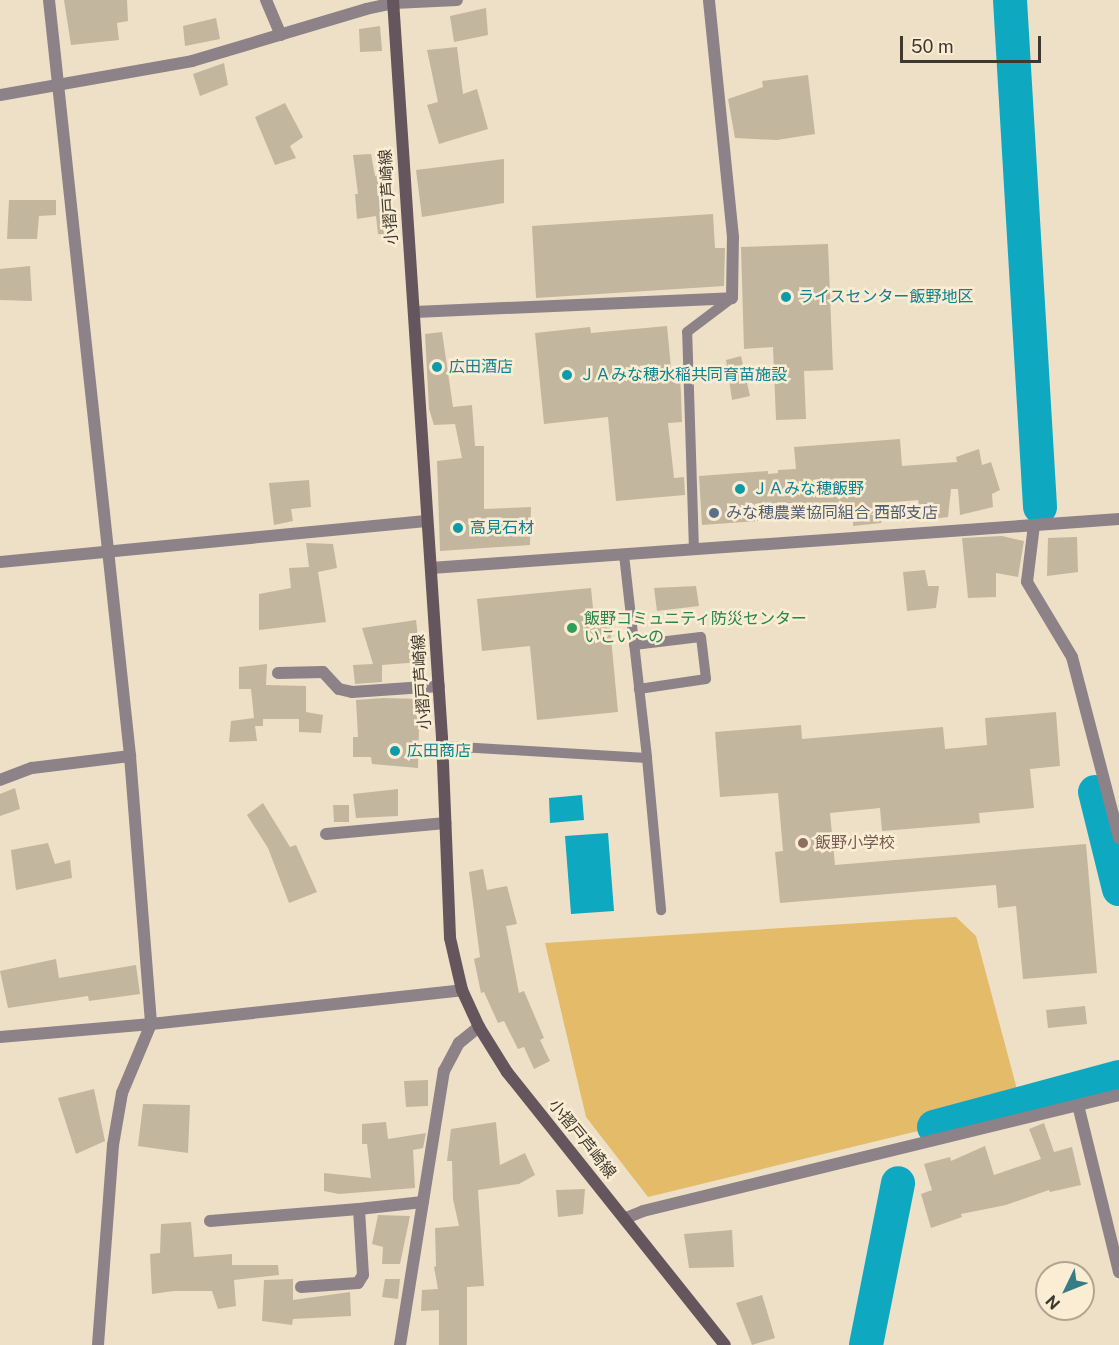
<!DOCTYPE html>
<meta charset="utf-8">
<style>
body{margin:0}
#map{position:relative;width:1119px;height:1345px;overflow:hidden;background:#ede0c7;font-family:"Public Sans","Noto Sans JP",sans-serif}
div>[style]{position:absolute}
.green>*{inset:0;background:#e4bb69}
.water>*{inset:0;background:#0ea9c1}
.river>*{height:34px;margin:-17px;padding:0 17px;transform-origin:17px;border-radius:17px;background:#0ea9c1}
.building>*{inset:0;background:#c2b69e}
.service>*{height:10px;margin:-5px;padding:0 5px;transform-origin:5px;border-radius:5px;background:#8d8287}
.minor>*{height:12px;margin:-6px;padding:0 6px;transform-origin:6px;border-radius:6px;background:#8d8287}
.secondary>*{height:12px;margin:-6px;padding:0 6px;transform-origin:6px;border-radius:6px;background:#65555d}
.dots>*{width:16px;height:16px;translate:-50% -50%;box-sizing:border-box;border:3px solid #faedd4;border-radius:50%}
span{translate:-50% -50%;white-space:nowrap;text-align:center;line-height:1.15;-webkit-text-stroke:5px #faedd4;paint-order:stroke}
.street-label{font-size:16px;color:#3e392f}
.culture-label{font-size:16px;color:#0d838f}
.left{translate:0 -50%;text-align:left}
.service-label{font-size:16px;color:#4e5e75}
.leisure-label{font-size:16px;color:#27864d}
.education-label{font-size:16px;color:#785e54}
.north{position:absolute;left:1035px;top:1261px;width:60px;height:60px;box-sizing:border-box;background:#faedd4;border:2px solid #afa592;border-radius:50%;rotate:227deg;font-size:16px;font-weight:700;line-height:24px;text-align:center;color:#3e392f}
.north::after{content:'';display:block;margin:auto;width:21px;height:27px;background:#357c86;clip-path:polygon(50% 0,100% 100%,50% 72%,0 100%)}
.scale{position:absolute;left:900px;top:36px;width:141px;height:27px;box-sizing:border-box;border:3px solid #3e392f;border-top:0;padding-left:8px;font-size:18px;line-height:21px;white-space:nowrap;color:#3e392f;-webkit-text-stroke:4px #faedd4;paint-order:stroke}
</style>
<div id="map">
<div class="green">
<i style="clip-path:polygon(956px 917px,976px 936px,1018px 1093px,930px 1111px,922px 1130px,648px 1197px,586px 1117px,545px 943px)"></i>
</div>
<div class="water">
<i style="clip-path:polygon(582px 795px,584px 820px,550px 823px,549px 798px)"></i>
<i style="clip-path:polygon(608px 833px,614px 911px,571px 914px,565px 836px)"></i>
</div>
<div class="river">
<i style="left:1010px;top:0;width:508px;rotate:86.61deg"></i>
<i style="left:1095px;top:792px;width:100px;rotate:76.1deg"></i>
<i style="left:934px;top:1127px;width:192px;rotate:-15.1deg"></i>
<i style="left:866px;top:1345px;width:165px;rotate:-78.8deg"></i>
</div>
<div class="building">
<i style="clip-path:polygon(64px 0,127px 0,128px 21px,117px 23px,119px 40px,71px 45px)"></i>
<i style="clip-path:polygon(486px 8px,488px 35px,454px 42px,450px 16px)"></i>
<i style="clip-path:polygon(216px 18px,220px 39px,185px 46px,183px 26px)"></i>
<i style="clip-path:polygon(380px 26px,382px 51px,360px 52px,359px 29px)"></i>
<i style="clip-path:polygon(457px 47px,463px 94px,477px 89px,488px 129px,439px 144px,427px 105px,438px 102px,427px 50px)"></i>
<i style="clip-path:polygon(224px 63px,228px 85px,200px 96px,193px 74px)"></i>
<i style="clip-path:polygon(808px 75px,815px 134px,777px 140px,735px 138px,728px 99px,763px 87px,762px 81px)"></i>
<i style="clip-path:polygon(285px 103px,303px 137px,290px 146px,296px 158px,275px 165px,255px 117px)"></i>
<i style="clip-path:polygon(371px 154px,375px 176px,390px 174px,396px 236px,378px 234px,376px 216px,357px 219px,355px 194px,358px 194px,353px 155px)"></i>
<i style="clip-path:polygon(504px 159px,504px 203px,422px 217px,416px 170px)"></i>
<i style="clip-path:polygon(9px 200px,56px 200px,56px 215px,39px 216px,37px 239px,7px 239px)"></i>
<i style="clip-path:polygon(713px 214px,715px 248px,725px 248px,724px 286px,536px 298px,532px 226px)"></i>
<i style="clip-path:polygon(828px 244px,833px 370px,804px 371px,806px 419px,776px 420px,773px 347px,744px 349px,741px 247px)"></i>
<i style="clip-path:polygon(30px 266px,32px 301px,0 300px,0 269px)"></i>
<i style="clip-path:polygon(667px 326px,672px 378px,680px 377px,681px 394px,682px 422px,668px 423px,674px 478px,684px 477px,685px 495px,616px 501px,608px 417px,544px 424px,535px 333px,590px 327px,591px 333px)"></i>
<i style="clip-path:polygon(442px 332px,453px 407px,472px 405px,475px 446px,484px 446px,484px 509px,531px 507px,530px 545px,440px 551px,437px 461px,462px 458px,455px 424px,434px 425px,429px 409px,425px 334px)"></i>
<i style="clip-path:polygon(741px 356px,750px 396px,732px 400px,726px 360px)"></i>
<i style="clip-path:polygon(900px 439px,902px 466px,957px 462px,956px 457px,979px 449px,982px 465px,991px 462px,1000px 490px,992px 494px,993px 507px,960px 515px,958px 489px,951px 489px,948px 517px,922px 520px,918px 500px,883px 503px,881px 523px,853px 526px,854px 505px,783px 511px,783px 519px,702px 525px,699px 476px,768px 471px,768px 474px,778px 473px,778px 470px,796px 469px,794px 447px)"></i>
<i style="clip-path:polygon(309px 480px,311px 507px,291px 509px,293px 521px,274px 525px,269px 483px)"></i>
<i style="clip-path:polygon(1002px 536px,1024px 541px,1018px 577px,996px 573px,996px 597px,968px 598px,962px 538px)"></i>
<i style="clip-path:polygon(1077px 537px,1078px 572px,1047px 576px,1048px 538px)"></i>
<i style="clip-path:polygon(306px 543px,333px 544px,337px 568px,318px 572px,326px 622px,259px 630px,259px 594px,291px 588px,289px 568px,309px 567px)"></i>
<i style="clip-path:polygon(925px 570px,928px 586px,939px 586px,936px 608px,907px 611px,903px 572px)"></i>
<i style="clip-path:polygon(696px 586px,699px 606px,657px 611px,654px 588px)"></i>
<i style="clip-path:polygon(591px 588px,595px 628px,610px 627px,618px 712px,537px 720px,530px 646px,482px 651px,477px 599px)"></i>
<i style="clip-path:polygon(416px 620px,421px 662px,382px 665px,382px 682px,355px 684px,353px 665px,373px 664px,362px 628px)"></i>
<i style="clip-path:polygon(267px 664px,266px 685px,306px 686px,306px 712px,323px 715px,321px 733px,299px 732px,299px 719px,263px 719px,263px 726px,255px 726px,257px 741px,229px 742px,231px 721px,254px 718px,251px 689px,239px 689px,239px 667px)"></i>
<i style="clip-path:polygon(383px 698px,420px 699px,424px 728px,419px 728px,418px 768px,372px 764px,371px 757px,353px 757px,353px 737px,358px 737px,356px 700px)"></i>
<i style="clip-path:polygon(1056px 712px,1060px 766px,1030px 769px,1034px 808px,979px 813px,980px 823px,882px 831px,880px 808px,830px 813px,835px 865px,1086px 844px,1097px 973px,1023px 979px,1016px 906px,998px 908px,996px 885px,780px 903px,775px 852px,783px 851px,778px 793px,720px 797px,715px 732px,801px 725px,802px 739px,943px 727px,945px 749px,987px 745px,985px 718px)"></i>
<i style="clip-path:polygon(15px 788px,20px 809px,0 816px,0 794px)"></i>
<i style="clip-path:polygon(398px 789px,398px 816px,356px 818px,353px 794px)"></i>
<i style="clip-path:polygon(263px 803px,290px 847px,296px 845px,317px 892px,289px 903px,268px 848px,247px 815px)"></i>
<i style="clip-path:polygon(333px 805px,349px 805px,349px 822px,334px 822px)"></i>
<i style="clip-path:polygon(48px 843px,55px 864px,70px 860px,72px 878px,16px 890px,11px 850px)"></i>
<i style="clip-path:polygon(483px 869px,487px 890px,507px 886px,517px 924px,506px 926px,519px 993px,524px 991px,544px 1038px,540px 1040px,550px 1061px,534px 1069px,524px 1047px,518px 1049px,504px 1021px,498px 1023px,484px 992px,481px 993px,474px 959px,480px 957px,469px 872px)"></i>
<i style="clip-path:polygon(56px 959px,59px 978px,136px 965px,140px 994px,89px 1001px,88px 996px,8px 1008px,0 971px)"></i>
<i style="clip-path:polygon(1085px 1006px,1087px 1024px,1048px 1028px,1046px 1010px)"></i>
<i style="clip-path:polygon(428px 1080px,428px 1106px,406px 1107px,404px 1081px)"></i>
<i style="clip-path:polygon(94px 1089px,105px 1141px,76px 1154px,58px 1098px)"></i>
<i style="clip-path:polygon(143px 1104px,190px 1105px,188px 1153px,138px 1146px)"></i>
<i style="clip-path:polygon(386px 1122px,388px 1139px,426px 1133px,423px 1148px,413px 1150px,415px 1188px,339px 1194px,324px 1191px,324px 1173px,371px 1178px,367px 1144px,362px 1144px,362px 1124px)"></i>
<i style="clip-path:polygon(496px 1122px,500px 1165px,525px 1153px,535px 1175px,519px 1184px,478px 1190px,484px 1286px,467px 1287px,467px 1345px,439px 1345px,439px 1310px,421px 1311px,422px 1290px,438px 1289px,434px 1267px,436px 1266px,435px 1228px,459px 1226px,453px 1199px,452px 1161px,447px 1161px,451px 1129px)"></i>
<i style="clip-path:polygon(1044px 1123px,1054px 1152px,1072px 1147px,1081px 1185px,1050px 1192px,1049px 1190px,1006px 1205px,961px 1214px,962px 1217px,931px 1228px,921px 1194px,932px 1190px,924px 1164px,950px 1157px,951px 1161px,985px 1146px,994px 1175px,1041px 1159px,1029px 1129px)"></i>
<i style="clip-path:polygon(585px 1189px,583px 1214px,558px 1217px,556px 1190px)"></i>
<i style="clip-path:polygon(378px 1215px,410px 1216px,400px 1264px,382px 1264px,383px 1247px,372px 1244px)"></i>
<i style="clip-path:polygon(191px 1222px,194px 1257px,232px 1254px,232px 1265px,278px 1265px,279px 1275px,234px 1280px,236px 1306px,218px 1309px,212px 1291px,174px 1291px,152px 1294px,150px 1254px,160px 1253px,161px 1224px)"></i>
<i style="clip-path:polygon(732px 1230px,734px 1267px,689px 1268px,684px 1234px)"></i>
<i style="clip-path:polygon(293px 1279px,293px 1300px,350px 1292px,351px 1316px,293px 1319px,292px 1325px,262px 1321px,264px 1280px)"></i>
<i style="clip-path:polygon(385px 1279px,400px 1279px,398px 1299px,382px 1297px)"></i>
<i style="clip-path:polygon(762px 1295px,775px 1338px,752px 1345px,736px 1303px)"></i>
</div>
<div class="service">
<i style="left:694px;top:550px;width:218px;rotate:-91.8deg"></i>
<i style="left:687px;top:332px;width:56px;rotate:-37.1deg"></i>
<i style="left:624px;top:555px;width:204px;rotate:83.5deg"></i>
<i style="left:634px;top:645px;width:67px;rotate:-6.8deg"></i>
<i style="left:701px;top:637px;width:42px;rotate:83.2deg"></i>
<i style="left:706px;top:679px;width:68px;rotate:171.5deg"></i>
<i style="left:443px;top:746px;width:204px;rotate:3.4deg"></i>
<i style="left:647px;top:758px;width:153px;rotate:84.7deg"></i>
</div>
<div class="minor">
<i style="left:49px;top:0;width:760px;rotate:83.88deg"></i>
<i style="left:130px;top:756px;width:269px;rotate:85.5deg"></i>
<i style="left:151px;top:1024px;width:75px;rotate:112.8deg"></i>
<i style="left:122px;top:1093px;width:53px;rotate:99.8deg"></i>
<i style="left:113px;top:1145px;width:201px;rotate:94.3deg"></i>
<i style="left:266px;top:0;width:38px;rotate:67deg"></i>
<i style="left:0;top:95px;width:195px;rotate:-10deg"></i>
<i style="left:192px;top:61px;width:182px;rotate:-16.6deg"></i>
<i style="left:366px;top:9px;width:29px;rotate:-12deg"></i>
<i style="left:394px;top:3px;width:63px;rotate:-2.7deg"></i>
<i style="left:415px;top:312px;width:317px;rotate:-2.5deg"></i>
<i style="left:732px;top:298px;width:61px;rotate:-89.1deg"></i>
<i style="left:733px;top:237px;width:238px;rotate:-95.8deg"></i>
<i style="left:1034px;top:525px;width:57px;rotate:97deg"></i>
<i style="left:1027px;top:582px;width:87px;rotate:59deg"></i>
<i style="left:1072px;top:657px;width:187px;rotate:75.4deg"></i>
<i style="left:0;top:562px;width:428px;rotate:-5.5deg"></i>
<i style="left:431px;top:568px;width:690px;rotate:-4.07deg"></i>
<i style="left:278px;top:673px;width:45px;rotate:-1.3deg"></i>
<i style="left:323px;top:672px;width:23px;rotate:47deg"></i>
<i style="left:339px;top:689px;width:13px;rotate:13deg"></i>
<i style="left:352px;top:692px;width:87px;rotate:-3.9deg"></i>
<i style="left:0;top:780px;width:34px;rotate:-21deg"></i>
<i style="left:32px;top:768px;width:99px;rotate:-7deg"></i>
<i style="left:326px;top:834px;width:120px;rotate:-5.3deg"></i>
<i style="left:0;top:1037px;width:152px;rotate:-4.9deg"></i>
<i style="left:151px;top:1024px;width:313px;rotate:-6.2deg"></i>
<i style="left:1078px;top:1105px;width:172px;rotate:76.2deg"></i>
<i style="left:626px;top:1218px;width:18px;rotate:-22deg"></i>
<i style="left:643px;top:1211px;width:490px;rotate:-13.7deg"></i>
<i style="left:210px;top:1221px;width:149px;rotate:-4.6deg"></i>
<i style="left:301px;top:1287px;width:57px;rotate:-4deg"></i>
<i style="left:358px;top:1283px;width:9px;rotate:-58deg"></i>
<i style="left:363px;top:1275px;width:66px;rotate:-93.5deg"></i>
<i style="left:359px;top:1209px;width:64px;rotate:-6.2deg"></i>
<i style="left:400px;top:1345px;width:278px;rotate:-80.9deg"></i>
<i style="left:444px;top:1071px;width:32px;rotate:-62deg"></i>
<i style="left:459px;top:1043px;width:26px;rotate:-39deg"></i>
</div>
<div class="secondary">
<i style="left:393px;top:0;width:740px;rotate:86.2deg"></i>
<i style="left:442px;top:738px;width:200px;rotate:87.7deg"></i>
<i style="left:450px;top:938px;width:53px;rotate:77deg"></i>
<i style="left:462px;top:990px;width:41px;rotate:65.3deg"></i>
<i style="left:479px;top:1027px;width:53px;rotate:58.1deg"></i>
<i style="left:507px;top:1072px;width:349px;rotate:51.4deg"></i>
</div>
<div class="dots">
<i style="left:786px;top:297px;background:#0f9aa8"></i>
<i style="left:437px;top:367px;background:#0f9aa8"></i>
<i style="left:567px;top:375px;background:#0f9aa8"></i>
<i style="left:740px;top:489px;background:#0f9aa8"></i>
<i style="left:714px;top:513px;background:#5c6f8a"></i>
<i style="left:458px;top:528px;background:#0f9aa8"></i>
<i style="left:572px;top:628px;background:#2e9e5b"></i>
<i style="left:395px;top:751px;background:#0f9aa8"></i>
<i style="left:803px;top:843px;background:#8d6e63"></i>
</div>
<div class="street-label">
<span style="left:389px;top:197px;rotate:-94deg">小摺戸芦崎線</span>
<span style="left:422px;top:682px;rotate:-94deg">小摺戸芦崎線</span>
<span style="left:582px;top:1139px;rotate:51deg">小摺戸芦崎線</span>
</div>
<div class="culture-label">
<span class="left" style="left:798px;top:297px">ライスセンター飯野地区</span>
<span class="left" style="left:449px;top:367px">広田酒店</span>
<span class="left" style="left:579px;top:375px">ＪＡみな穂水稲共同育苗施設</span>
<span class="left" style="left:752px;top:489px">ＪＡみな穂飯野</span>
<span class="left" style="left:470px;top:528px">高見石材</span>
<span class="left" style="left:407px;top:751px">広田商店</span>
</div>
<div class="service-label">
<span class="left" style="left:726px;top:513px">みな穂農業協同組合 西部支店</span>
</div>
<div class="leisure-label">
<span class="left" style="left:584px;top:628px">飯野コミュニティ防災センター<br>いこい～の</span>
</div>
<div class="education-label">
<span class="left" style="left:815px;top:843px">飯野小学校</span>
</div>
<div class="north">N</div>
<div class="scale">50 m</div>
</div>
